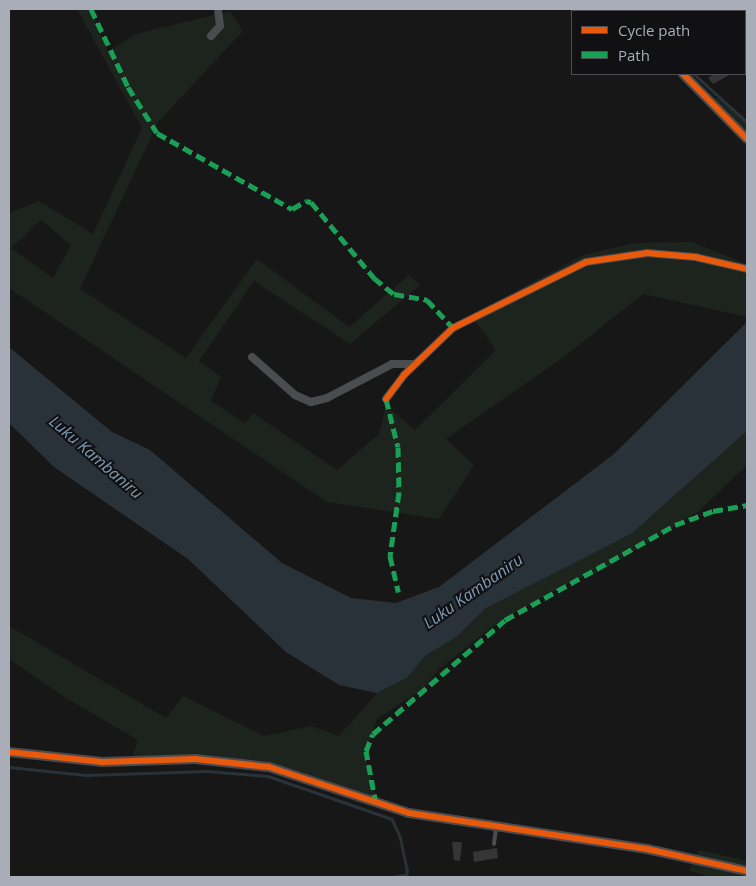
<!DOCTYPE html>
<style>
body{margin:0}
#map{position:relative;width:756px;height:886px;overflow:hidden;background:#171717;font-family:"Open Sans",sans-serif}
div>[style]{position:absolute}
.green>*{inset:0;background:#1d241e}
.water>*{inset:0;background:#2a3239}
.stream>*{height:2.5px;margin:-1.25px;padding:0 1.25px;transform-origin:1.25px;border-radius:1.25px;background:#2a3239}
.building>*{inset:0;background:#353536}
.service>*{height:4px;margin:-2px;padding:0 2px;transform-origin:2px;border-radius:2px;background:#4b4c50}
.minor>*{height:8px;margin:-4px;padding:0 4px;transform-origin:4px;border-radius:4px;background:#4b4c50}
.tertiary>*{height:10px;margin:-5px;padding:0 5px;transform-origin:5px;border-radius:5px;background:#4b4c50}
.quiet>*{height:5px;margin-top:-2.5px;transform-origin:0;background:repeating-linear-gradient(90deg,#1a9f57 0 10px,transparent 0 15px)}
.cycleway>*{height:6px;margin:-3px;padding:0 3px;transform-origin:3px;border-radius:3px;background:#e8590c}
span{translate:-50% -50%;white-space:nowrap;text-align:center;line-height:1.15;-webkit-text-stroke:4px #111113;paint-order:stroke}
.water-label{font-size:16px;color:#7f9bb3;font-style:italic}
.frame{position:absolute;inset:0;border:10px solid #a8adb8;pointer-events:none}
.legend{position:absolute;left:571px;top:10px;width:175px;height:65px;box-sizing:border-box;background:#111113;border:1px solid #4d4f55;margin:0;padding:6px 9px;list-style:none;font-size:15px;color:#a8adb8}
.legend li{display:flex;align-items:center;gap:10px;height:25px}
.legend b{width:25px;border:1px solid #4d4f55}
</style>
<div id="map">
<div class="green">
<i style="clip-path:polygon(evenodd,77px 9px,90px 9px,108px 52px,136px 34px,230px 11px,243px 31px,158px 122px,80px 289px,186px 358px,257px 259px,349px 327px,409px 275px,420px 285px,350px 344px,254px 281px,199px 361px,221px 377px,211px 401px,245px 423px,253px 413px,337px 470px,379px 434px,386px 406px,415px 430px,496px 350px,471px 315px,583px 255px,635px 243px,692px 242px,747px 264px,747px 317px,643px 294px,565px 356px,446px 439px,474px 465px,439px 519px,327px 502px,9px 288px,9px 213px,39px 201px,93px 234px,142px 128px,77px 9px,41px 220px,71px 245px,53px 278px,11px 248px,41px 220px)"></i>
<i style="clip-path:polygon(721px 97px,747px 122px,747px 138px,707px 101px)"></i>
<i style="clip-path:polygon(747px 431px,747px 465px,699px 511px,602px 571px,572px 582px,501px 620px,438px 670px,424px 688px,377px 719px,365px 756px,379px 808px,274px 770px,203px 763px,129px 766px,138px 740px,66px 698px,9px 659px,9px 626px,166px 718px,183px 696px,264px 736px,311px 726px,339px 736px,377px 693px,407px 678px,425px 656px,455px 638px,486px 608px,631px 534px)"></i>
<i style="clip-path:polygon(700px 850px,747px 861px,747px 877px,712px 877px,690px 871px,693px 857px)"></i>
</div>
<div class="water">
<i style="clip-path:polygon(747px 322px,747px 431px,631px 534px,486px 608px,455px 638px,425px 656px,407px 678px,377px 693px,339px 685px,286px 652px,188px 559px,54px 467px,9px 423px,9px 347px,112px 432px,150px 450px,282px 563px,351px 598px,396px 603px,439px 587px,614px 454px)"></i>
</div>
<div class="stream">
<i style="left:640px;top:9px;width:3px;rotate:45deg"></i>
<i style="left:694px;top:74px;width:72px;rotate:42.2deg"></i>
<i style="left:9px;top:767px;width:77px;rotate:5.9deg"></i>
<i style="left:86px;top:775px;width:121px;rotate:-1.9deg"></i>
<i style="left:207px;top:771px;width:61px;rotate:4.7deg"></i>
<i style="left:268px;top:776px;width:131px;rotate:19.1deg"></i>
<i style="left:392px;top:819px;width:19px;rotate:65deg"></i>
<i style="left:400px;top:836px;width:35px;rotate:78deg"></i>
<i style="left:407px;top:870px;width:5px;rotate:90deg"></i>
<i style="left:407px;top:875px;width:13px;rotate:171deg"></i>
</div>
<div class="building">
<i style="clip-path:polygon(714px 74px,731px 74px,713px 84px,708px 78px)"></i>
<i style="clip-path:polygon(452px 842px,462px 842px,460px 861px,454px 860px)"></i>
<i style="clip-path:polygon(497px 848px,498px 858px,474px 862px,473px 852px)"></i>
</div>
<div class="service">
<i style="left:494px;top:844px;width:16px;rotate:-83deg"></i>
</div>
<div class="minor">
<i style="left:616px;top:9px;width:4px;rotate:27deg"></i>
<i style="left:211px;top:36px;width:13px;rotate:-48deg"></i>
<i style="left:220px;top:26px;width:17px;rotate:-97deg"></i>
<i style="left:252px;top:357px;width:57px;rotate:41.5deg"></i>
<i style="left:295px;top:395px;width:17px;rotate:24deg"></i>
<i style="left:311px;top:402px;width:16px;rotate:-14deg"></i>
<i style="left:327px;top:398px;width:73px;rotate:-27.6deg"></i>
<i style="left:392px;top:364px;width:23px"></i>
<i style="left:386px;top:399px;width:30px;rotate:-53deg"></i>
<i style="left:404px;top:375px;width:68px;rotate:-43.8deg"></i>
<i style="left:453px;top:328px;width:148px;rotate:-26.4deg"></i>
<i style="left:586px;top:262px;width:62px;rotate:-8.4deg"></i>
<i style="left:647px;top:253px;width:48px;rotate:4.8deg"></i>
<i style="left:695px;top:257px;width:53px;rotate:13deg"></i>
</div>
<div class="tertiary">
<i style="left:626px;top:9px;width:3px;rotate:45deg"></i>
<i style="left:683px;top:74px;width:91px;rotate:45.4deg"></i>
<i style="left:9px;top:752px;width:94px;rotate:6.1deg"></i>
<i style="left:102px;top:762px;width:93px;rotate:-1.8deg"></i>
<i style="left:195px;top:759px;width:74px;rotate:6.2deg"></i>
<i style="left:269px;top:767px;width:147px;rotate:18.2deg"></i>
<i style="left:409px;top:813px;width:241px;rotate:8.6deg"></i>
<i style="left:647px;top:849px;width:102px;rotate:12.4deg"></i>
</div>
<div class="quiet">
<i style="left:91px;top:9px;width:86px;rotate:64.6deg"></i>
<i style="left:128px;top:87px;width:54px;rotate:57.8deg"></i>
<i style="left:157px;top:133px;width:155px;rotate:29.4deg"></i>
<i style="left:292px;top:209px;width:16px;rotate:-30deg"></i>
<i style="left:306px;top:201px;width:5px;rotate:11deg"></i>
<i style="left:311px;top:202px;width:99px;rotate:50.3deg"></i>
<i style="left:374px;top:278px;width:26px;rotate:39deg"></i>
<i style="left:394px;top:294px;width:34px;rotate:10deg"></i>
<i style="left:427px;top:300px;width:38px;rotate:47deg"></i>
<i style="left:386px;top:399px;width:49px;rotate:76deg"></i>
<i style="left:398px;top:447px;width:45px;rotate:88.7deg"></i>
<i style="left:399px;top:492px;width:65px;rotate:98deg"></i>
<i style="left:390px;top:556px;width:37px;rotate:77deg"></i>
<i style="left:376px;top:804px;width:54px;rotate:-100.7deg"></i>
<i style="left:366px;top:751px;width:18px;rotate:-68deg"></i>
<i style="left:373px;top:734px;width:174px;rotate:-40.8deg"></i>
<i style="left:505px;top:620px;width:195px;rotate:-29.2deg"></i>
<i style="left:675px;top:525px;width:40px;rotate:-20.2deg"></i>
<i style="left:713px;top:511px;width:35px;rotate:-10deg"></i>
</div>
<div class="cycleway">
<i style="left:683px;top:74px;width:91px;rotate:45.4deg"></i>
<i style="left:386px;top:399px;width:30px;rotate:-53deg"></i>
<i style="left:404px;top:375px;width:68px;rotate:-43.8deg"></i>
<i style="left:453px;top:328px;width:148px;rotate:-26.4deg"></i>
<i style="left:586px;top:262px;width:62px;rotate:-8.4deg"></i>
<i style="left:647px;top:253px;width:48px;rotate:4.8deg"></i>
<i style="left:695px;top:257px;width:53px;rotate:13deg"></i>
<i style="left:9px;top:752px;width:94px;rotate:6.1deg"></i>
<i style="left:102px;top:762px;width:93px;rotate:-1.8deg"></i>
<i style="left:195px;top:759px;width:74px;rotate:6.2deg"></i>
<i style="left:269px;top:767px;width:147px;rotate:18.2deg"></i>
<i style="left:409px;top:813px;width:241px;rotate:8.6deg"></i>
<i style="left:647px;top:849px;width:102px;rotate:12.4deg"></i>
</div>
<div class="water-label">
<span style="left:96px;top:457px;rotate:41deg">Luku Kambaniru</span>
<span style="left:473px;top:591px;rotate:-35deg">Luku Kambaniru</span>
</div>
<div class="frame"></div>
<ul class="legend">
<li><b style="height:6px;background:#e8590c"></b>Cycle path</li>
<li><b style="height:6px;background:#1a9f57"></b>Path</li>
</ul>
</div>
